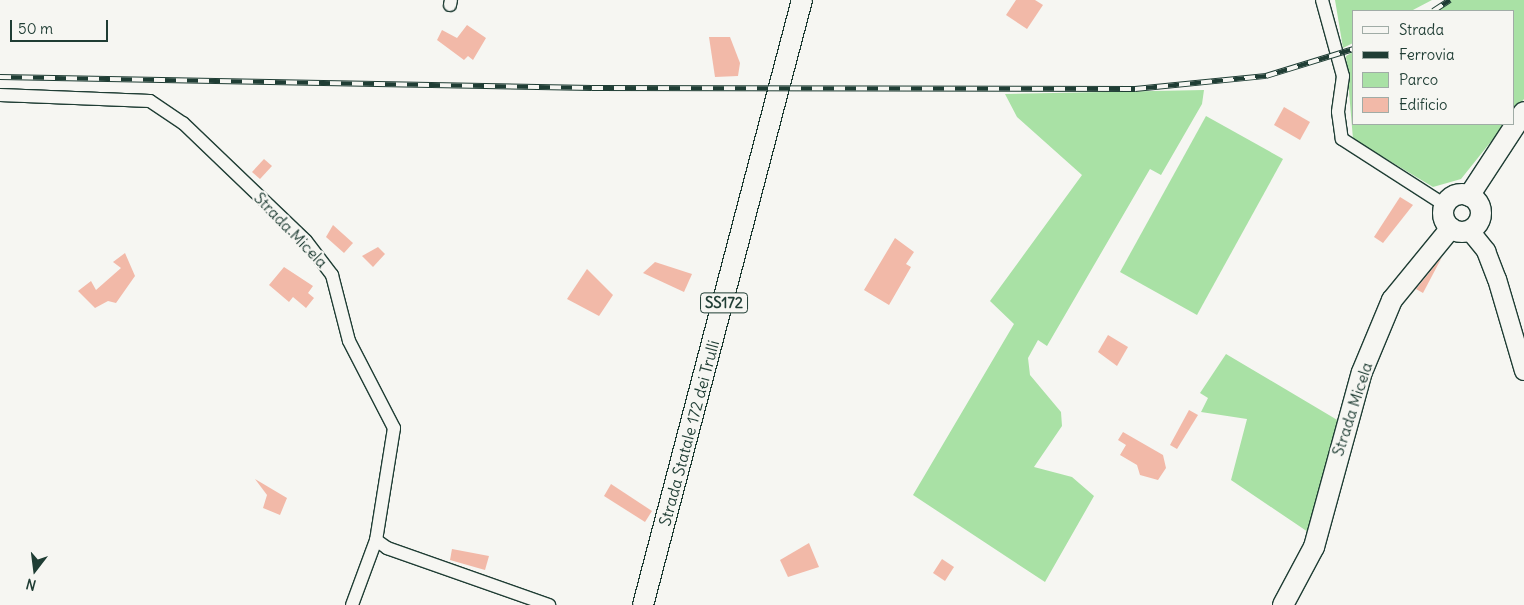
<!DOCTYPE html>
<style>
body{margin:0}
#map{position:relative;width:1524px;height:605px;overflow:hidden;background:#f6f6f2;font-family:Delius,sans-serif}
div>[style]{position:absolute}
.green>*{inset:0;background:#a9e1a5}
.building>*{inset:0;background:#f2b9a8}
.roads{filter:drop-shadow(1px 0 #1f3d34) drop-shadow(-1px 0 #1f3d34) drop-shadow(0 1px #1f3d34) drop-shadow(0 -1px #1f3d34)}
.street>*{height:12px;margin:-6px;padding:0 6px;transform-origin:6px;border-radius:6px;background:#f6f6f2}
.secondary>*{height:18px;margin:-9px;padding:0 9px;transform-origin:9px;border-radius:9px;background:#f6f6f2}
.primary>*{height:20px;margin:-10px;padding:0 10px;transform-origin:10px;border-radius:10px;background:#f6f6f2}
.primary>.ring{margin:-10px;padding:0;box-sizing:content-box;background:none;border:20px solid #f6f6f2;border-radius:50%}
.rail>*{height:5.5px;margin-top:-2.75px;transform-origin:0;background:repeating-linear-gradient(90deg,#f6f6f2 0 11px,#1f3d34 0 22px);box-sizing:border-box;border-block:1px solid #1f3d34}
span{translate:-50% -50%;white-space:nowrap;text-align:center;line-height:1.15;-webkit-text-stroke:4.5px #f6f6f2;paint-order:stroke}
.shield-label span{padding:1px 4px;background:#f6f6f2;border:1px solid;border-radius:4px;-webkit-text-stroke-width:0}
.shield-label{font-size:15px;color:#1f3d34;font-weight:700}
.street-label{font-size:16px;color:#1f3d34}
.legend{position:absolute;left:1352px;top:10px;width:162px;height:115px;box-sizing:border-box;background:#f6f6f2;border:1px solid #a0aca6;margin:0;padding:6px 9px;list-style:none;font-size:15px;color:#1f3d34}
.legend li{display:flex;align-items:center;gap:10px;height:25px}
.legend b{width:25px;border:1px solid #a0aca6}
.north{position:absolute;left:10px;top:545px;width:50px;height:50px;-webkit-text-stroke:4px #f6f6f2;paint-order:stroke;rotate:195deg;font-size:14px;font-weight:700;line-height:20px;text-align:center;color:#1f3d34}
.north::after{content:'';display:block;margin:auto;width:18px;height:22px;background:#1f3d34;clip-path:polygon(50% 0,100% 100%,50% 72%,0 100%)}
.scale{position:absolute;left:10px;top:20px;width:98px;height:22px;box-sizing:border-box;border:2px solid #1f3d34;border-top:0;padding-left:6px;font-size:15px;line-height:18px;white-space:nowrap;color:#1f3d34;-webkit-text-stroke:4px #f6f6f2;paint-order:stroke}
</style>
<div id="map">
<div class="green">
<i style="clip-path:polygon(1335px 0,1432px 0,1411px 11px,1353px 11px,1353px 43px,1343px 48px)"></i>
<i style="clip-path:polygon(1450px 0,1524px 0,1524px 99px,1513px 113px,1513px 11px,1429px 11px)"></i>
<i style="clip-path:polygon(1353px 52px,1353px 124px,1505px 124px,1461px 179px,1433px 187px,1353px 139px,1346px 56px)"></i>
<i style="clip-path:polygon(1204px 90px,1202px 104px,1161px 175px,1150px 169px,1047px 346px,1038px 340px,1028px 358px,1030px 375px,1061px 412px,1062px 426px,1034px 467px,1072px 477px,1094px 496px,1045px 582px,913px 495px,1014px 324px,990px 301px,1082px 175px,1017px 117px,1005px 94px)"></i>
<i style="clip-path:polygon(1206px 116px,1283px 159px,1197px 315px,1120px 272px)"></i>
<i style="clip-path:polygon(1226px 354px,1339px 421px,1311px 534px,1231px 480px,1247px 419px,1201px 412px,1208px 398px,1200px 393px)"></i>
</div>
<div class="building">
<i style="clip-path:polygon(1016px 0,1035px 0,1043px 5px,1027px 29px,1006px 15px)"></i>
<i style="clip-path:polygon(467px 25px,486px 38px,473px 60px,468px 56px,464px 60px,437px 40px,442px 30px,457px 38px)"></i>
<i style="clip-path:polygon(709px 37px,730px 37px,740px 63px,738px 76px,715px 77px)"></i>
<i style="clip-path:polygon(1284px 107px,1310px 122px,1300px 140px,1274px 125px)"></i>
<i style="clip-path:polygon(264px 159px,272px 166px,260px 179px,252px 172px)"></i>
<i style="clip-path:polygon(1400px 197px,1413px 205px,1383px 243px,1374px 237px)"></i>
<i style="clip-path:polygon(333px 225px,353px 243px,344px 253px,326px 237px)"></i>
<i style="clip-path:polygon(895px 238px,914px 252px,906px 264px,911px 267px,889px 305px,864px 290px)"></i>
<i style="clip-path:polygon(378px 247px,385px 254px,373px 267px,362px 256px)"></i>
<i style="clip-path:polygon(125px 253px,135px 276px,116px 303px,108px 301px,95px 308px,78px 291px,91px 281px,96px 290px,121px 268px,113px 262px)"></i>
<i style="clip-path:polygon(1442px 257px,1423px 293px,1416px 289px)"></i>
<i style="clip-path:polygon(655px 262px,692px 274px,684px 292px,643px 273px)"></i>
<i style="clip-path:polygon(284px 267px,313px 286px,308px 293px,314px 298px,306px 308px,293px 297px,289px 302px,269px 285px)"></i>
<i style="clip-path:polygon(587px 269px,613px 295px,599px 316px,567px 299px)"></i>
<i style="clip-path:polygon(1108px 335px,1128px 347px,1117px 366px,1098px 352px)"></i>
<i style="clip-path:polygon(1189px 410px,1198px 415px,1177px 449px,1170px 445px)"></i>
<i style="clip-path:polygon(1123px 432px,1163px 455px,1166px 468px,1158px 480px,1140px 475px,1137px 465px,1120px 455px,1126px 445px,1118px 440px)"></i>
<i style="clip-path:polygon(255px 479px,287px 498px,280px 515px,263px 508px,267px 495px)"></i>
<i style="clip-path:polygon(611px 484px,652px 511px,645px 522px,604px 496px)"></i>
<i style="clip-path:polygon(809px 543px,819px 567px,788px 577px,780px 560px)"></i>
<i style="clip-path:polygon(452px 549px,489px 556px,485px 570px,450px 560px)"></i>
<i style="clip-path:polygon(942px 559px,954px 567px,945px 581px,933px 573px)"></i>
</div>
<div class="roads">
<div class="street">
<i style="left:1322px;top:0;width:79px;rotate:74.6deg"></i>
<i style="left:1343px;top:76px;width:36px;rotate:98deg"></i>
<i style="left:1338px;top:112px;width:27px;rotate:82deg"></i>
<i style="left:1342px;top:139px;width:122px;rotate:32.7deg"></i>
<i style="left:450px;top:5px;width:5px;rotate:-79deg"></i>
<i style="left:0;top:95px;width:150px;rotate:2.3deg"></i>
<i style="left:150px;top:101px;width:40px;rotate:34deg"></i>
<i style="left:183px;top:123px;width:170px;rotate:43.8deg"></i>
<i style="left:306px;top:241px;width:43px;rotate:52.6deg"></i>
<i style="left:332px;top:275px;width:68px;rotate:75.6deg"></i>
<i style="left:349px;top:341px;width:98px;rotate:62.7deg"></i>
<i style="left:394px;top:428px;width:113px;rotate:99.1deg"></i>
<i style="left:376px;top:540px;width:14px;rotate:36deg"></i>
<i style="left:387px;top:548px;width:172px;rotate:19.4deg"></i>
<i style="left:352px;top:605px;width:69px;rotate:-69.7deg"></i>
</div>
<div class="secondary">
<i style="left:1470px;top:231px;width:26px;rotate:51deg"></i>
<i style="left:1486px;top:251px;width:30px;rotate:69deg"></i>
<i style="left:1497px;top:279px;width:96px;rotate:73.6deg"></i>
</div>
<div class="primary">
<i class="ring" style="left:1443px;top:194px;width:18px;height:18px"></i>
<i style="left:1469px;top:196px;width:100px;rotate:-56.8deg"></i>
<i style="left:643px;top:605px;width:626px;rotate:-75.28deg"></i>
<i style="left:1283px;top:605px;width:66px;rotate:-61.9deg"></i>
<i style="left:1314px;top:547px;width:181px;rotate:-74.7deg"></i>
<i style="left:1362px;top:372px;width:78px;rotate:-67.4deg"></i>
<i style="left:1392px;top:300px;width:93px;rotate:-50.7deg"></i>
</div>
</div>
<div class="rail">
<i style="left:1433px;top:11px;width:20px;rotate:-33deg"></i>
<i style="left:0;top:77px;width:592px;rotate:1.06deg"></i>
<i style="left:592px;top:88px;width:543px;rotate:0.11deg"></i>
<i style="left:1135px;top:89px;width:132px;rotate:-5.7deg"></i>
<i style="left:1266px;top:76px;width:91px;rotate:-17.2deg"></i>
</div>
<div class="shield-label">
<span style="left:724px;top:303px">SS172</span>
</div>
<div class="street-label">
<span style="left:291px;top:230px;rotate:46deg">Strada Micela</span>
<span style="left:1352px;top:409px;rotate:-72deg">Strada Micela</span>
<span style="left:689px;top:433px;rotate:-75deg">Strada Statale 172 dei Trulli</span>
</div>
<ul class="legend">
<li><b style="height:6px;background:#f6f6f2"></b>Strada</li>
<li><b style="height:6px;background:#1f3d34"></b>Ferrovia</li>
<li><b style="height:14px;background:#a9e1a5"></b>Parco</li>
<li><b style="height:14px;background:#f2b9a8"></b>Edificio</li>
</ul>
<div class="north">N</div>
<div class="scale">50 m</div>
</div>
